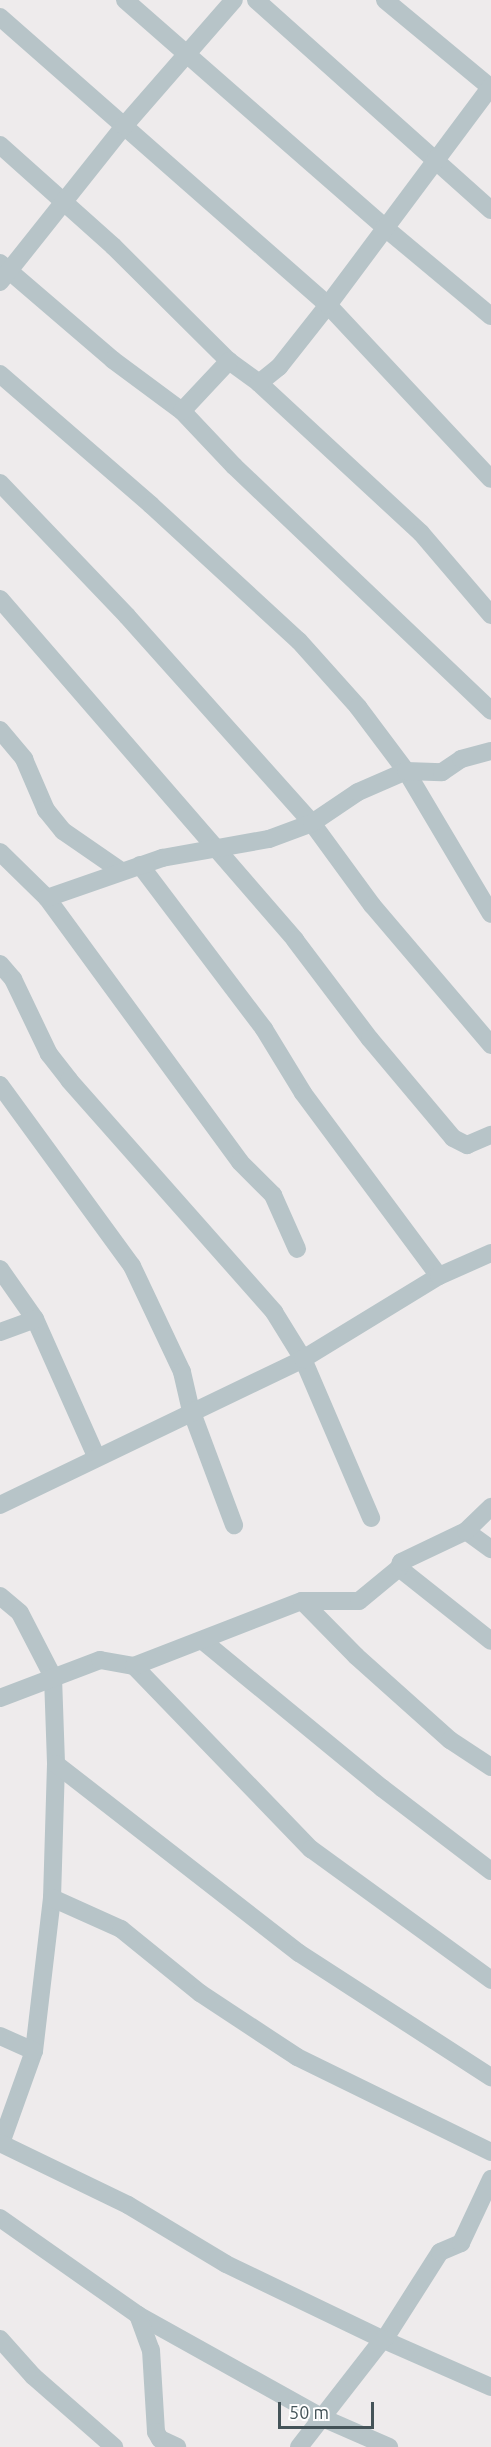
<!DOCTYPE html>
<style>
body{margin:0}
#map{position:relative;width:491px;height:2447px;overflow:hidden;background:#eeebec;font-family:Ubuntu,sans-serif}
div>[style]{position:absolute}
.minor>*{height:18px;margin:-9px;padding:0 9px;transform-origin:9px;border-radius:9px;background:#b7c4c8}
span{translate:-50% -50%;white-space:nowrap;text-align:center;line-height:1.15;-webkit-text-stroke:4.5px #fff;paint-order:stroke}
.scale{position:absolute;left:278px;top:2402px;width:96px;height:27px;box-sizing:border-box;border:3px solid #445358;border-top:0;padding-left:8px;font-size:18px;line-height:21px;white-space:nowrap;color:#445358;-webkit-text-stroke:4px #fff;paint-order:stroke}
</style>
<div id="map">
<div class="minor">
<i style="left:125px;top:0;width:344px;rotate:41.2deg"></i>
<i style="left:384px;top:227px;width:139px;rotate:39.8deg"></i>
<i style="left:256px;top:0;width:315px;rotate:41.8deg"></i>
<i style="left:385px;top:0;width:138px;rotate:39.7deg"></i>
<i style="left:0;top:17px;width:436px;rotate:41.3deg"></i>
<i style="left:328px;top:305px;width:238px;rotate:46.9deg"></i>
<i style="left:0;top:145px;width:152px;rotate:41.8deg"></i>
<i style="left:113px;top:246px;width:163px;rotate:44.8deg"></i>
<i style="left:229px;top:361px;width:37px;rotate:36deg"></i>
<i style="left:259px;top:383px;width:221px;rotate:42.8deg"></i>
<i style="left:421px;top:533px;width:108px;rotate:49.5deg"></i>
<i style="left:0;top:263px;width:149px;rotate:40.6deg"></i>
<i style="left:113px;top:360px;width:86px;rotate:36.5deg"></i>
<i style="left:182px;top:411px;width:76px;rotate:46.6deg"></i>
<i style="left:234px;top:466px;width:355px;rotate:43.6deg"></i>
<i style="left:0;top:282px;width:199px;rotate:-51.5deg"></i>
<i style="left:124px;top:126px;width:167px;rotate:-48.9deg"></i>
<i style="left:0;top:374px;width:200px;rotate:40.9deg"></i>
<i style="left:151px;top:505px;width:201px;rotate:42.6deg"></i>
<i style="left:299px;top:641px;width:89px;rotate:48.2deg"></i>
<i style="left:358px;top:707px;width:80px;rotate:53.1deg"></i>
<i style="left:406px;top:771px;width:166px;rotate:59.3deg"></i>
<i style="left:259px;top:383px;width:26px;rotate:-39deg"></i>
<i style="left:279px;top:367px;width:79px;rotate:-51.7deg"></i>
<i style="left:328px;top:305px;width:273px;rotate:-53.3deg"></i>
<i style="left:182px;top:411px;width:69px;rotate:-46.8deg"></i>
<i style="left:0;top:483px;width:184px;rotate:46.3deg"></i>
<i style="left:127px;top:616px;width:278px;rotate:48.2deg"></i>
<i style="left:312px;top:823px;width:102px;rotate:53.8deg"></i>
<i style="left:372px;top:905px;width:184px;rotate:49.6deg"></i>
<i style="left:0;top:599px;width:451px;rotate:49.1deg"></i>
<i style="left:295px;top:940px;width:124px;rotate:52.9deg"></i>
<i style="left:370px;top:1039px;width:129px;rotate:50deg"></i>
<i style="left:453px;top:1138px;width:16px;rotate:27deg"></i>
<i style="left:467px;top:1145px;width:26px;rotate:-23deg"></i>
<i style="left:0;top:730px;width:38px;rotate:50deg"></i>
<i style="left:24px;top:759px;width:56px;rotate:66.7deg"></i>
<i style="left:46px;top:810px;width:27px;rotate:51deg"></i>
<i style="left:63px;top:831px;width:70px;rotate:34.6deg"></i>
<i style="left:0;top:852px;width:66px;rotate:44.4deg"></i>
<i style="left:47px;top:898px;width:327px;rotate:53.8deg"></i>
<i style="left:240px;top:1162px;width:47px;rotate:45deg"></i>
<i style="left:273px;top:1195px;width:59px;rotate:66deg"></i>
<i style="left:140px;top:865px;width:206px;rotate:52.9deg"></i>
<i style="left:264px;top:1029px;width:75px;rotate:58.6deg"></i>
<i style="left:303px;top:1093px;width:228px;rotate:53.4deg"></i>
<i style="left:47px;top:898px;width:122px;rotate:-19.2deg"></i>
<i style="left:162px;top:858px;width:109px;rotate:-10.1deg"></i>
<i style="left:269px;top:839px;width:46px;rotate:-20.4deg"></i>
<i style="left:312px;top:823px;width:55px;rotate:-34deg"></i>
<i style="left:358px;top:792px;width:52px;rotate:-23.6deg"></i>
<i style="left:406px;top:771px;width:36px;rotate:2deg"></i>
<i style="left:442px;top:772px;width:23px;rotate:-34deg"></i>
<i style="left:461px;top:759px;width:31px;rotate:-15deg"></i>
<i style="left:0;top:964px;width:20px;rotate:49deg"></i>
<i style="left:13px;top:979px;width:83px;rotate:64.4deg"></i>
<i style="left:49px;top:1054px;width:33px;rotate:52deg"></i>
<i style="left:69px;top:1080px;width:310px;rotate:48.5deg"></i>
<i style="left:274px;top:1312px;width:55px;rotate:58.3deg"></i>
<i style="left:303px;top:1359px;width:173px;rotate:66.8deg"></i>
<i style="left:0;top:1085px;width:224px;rotate:53.9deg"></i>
<i style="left:132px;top:1266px;width:117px;rotate:64.7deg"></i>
<i style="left:182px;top:1372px;width:39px;rotate:77deg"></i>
<i style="left:191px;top:1410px;width:123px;rotate:69.5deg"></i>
<i style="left:0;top:1269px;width:61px;rotate:55deg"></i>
<i style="left:35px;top:1319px;width:150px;rotate:66deg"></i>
<i style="left:0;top:1332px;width:37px;rotate:-20deg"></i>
<i style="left:0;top:1505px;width:336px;rotate:-25.7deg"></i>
<i style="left:303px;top:1359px;width:159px;rotate:-31.4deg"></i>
<i style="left:439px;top:1276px;width:57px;rotate:-23.9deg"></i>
<i style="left:466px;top:1531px;width:31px;rotate:36deg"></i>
<i style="left:399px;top:1568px;width:117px;rotate:38.4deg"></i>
<i style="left:0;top:1596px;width:26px;rotate:40deg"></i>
<i style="left:20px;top:1613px;width:72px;rotate:62.7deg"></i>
<i style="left:53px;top:1677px;width:87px;rotate:88deg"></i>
<i style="left:56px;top:1764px;width:134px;rotate:91.7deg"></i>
<i style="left:52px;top:1898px;width:154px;rotate:96.7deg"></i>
<i style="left:34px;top:2051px;width:98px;rotate:109.7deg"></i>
<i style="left:302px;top:1601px;width:77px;rotate:45.5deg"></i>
<i style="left:356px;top:1656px;width:126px;rotate:41.8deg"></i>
<i style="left:450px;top:1740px;width:49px;rotate:33.4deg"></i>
<i style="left:203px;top:1641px;width:232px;rotate:39.4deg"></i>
<i style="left:382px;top:1788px;width:137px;rotate:37.3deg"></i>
<i style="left:134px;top:1666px;width:255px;rotate:46deg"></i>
<i style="left:311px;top:1849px;width:223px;rotate:36deg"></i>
<i style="left:0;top:1698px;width:107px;rotate:-20.8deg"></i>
<i style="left:100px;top:1660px;width:35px;rotate:10deg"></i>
<i style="left:134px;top:1666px;width:180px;rotate:-21.2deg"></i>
<i style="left:302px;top:1601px;width:57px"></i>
<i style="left:359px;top:1601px;width:52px;rotate:-39.5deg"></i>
<i style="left:399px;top:1568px;width:6px;rotate:-72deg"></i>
<i style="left:401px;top:1562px;width:72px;rotate:-25.5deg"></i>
<i style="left:466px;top:1531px;width:35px;rotate:-44deg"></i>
<i style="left:56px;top:1764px;width:308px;rotate:37.9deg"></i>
<i style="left:299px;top:1953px;width:229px;rotate:32.9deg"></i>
<i style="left:52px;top:1898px;width:76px;rotate:24.2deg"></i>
<i style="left:121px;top:1929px;width:102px;rotate:39deg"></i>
<i style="left:200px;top:1993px;width:116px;rotate:33.4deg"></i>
<i style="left:297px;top:2057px;width:216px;rotate:26.1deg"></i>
<i style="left:0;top:2036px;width:37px;rotate:24deg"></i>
<i style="left:0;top:2143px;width:142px;rotate:25.8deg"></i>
<i style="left:128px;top:2205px;width:114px;rotate:31deg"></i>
<i style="left:226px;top:2264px;width:175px;rotate:25.7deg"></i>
<i style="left:384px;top:2340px;width:117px;rotate:23.7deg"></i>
<i style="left:0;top:2218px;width:169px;rotate:35.1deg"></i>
<i style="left:138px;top:2315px;width:214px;rotate:29.1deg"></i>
<i style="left:325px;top:2419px;width:70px;rotate:23.6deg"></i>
<i style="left:138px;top:2315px;width:37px;rotate:70deg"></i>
<i style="left:151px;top:2350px;width:82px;rotate:86.5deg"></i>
<i style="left:156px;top:2432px;width:8px;rotate:60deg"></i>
<i style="left:160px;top:2439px;width:19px;rotate:25deg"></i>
<i style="left:0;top:2339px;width:50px;rotate:48.3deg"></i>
<i style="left:33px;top:2376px;width:108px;rotate:41.2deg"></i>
<i style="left:384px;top:2340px;width:104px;rotate:-57.5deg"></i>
<i style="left:440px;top:2252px;width:23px;rotate:-23deg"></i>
<i style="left:461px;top:2243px;width:71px;rotate:-64.9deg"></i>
<i style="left:299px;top:2447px;width:137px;rotate:-52.1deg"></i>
</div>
<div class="scale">50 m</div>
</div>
